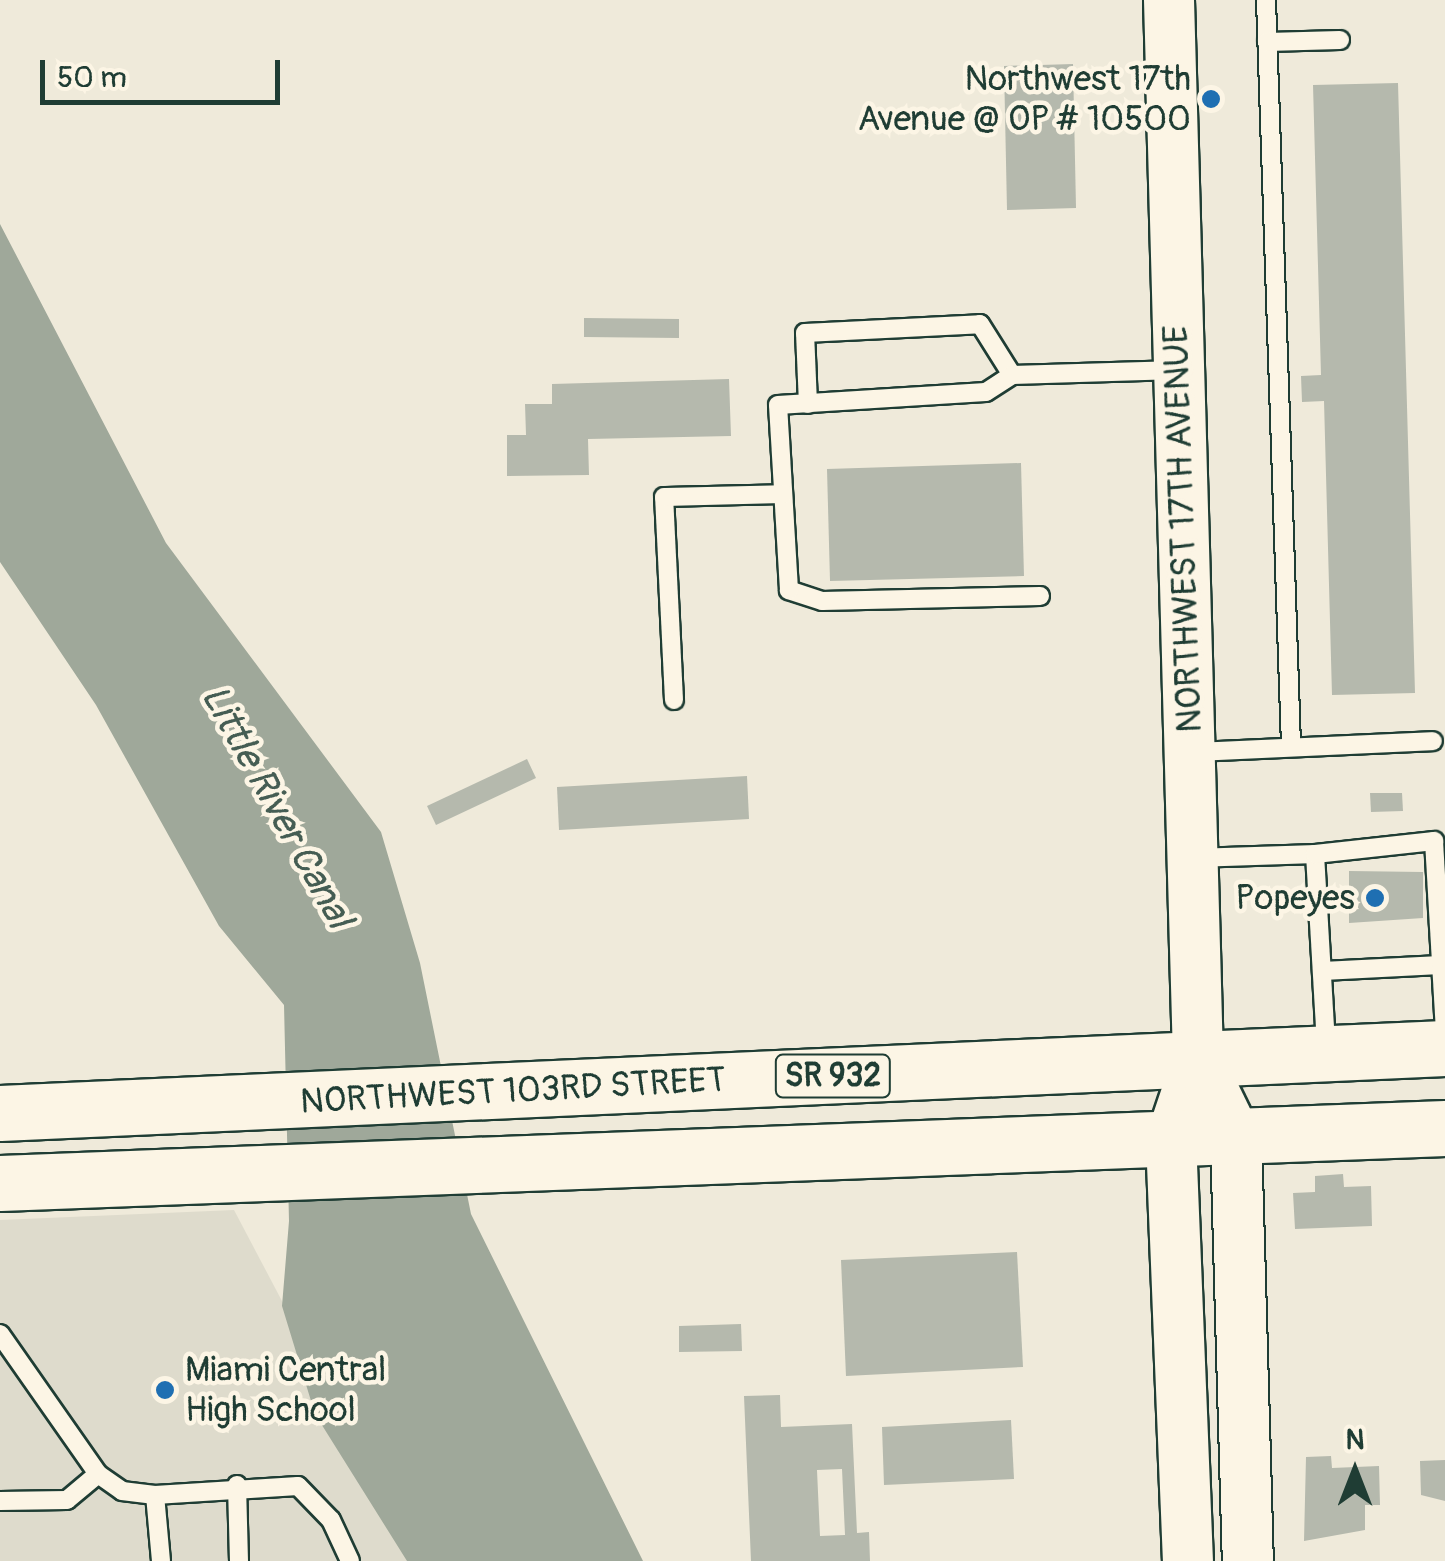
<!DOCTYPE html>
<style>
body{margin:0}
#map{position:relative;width:1445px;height:1561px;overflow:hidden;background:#efeada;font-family:Pangolin,sans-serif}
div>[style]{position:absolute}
.built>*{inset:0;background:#dedbcc}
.water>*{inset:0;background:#9fa89a}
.building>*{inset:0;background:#b5b9ad}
.roads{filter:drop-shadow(2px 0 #1f3d34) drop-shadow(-2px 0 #1f3d34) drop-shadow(0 2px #1f3d34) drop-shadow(0 -2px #1f3d34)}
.service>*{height:18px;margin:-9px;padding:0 9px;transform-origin:9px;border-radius:9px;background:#fcf5e5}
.secondary>*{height:50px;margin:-25px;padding:0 25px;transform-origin:25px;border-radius:25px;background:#fcf5e5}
.primary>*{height:55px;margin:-27.5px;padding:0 27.5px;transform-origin:27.5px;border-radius:27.5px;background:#fcf5e5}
.dots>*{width:28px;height:28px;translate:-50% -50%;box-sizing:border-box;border:5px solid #fcf5e5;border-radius:50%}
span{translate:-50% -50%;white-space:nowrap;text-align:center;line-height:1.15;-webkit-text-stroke:9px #fcf5e5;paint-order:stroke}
.shield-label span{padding:2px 8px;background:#fcf5e5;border:2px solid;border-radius:8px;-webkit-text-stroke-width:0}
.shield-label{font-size:32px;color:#1f3d34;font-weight:700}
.poi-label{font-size:35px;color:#1f3d34}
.right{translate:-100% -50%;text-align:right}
.left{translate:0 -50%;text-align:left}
.street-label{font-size:35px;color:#1f3d34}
.water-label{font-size:38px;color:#455d53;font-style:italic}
.north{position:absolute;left:1305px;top:1421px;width:100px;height:100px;-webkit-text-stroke:8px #fcf5e5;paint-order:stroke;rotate:0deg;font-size:28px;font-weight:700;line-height:40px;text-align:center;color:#1f3d34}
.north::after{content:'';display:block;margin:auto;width:35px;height:45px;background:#1f3d34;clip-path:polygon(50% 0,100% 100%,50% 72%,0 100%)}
.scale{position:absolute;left:40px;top:60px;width:240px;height:45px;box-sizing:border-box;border:5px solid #1f3d34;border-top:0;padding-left:12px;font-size:30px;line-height:35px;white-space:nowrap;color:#1f3d34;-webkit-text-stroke:8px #fcf5e5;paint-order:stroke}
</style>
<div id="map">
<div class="built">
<i style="clip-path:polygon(234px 1210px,419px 1561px,0 1561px,0 1220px)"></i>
</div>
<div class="water">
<i style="clip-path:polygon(0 224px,166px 543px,381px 832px,420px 963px,471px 1214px,643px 1561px,407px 1561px,315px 1414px,282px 1306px,289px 1221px,284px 1005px,219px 926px,96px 705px,0 562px)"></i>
</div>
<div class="building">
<i style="clip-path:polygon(1073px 64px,1076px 208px,1007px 210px,1004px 66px)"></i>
<i style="clip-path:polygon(1398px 83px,1415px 693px,1332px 695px,1324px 401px,1302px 402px,1301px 376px,1321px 375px,1313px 85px)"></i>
<i style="clip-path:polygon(584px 318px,679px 319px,679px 338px,584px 337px)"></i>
<i style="clip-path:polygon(729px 379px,731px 436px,588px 439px,589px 475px,507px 476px,507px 435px,526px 435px,525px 404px,552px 404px,552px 384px)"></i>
<i style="clip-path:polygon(1021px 463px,1024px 576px,830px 581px,827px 469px)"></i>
<i style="clip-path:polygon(527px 759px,536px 778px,436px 825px,427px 806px)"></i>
<i style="clip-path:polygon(747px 776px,749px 819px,559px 830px,557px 787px)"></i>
<i style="clip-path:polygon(1370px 793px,1402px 793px,1403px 811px,1371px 812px)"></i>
<i style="clip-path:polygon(1349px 871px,1423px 872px,1423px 918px,1349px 923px)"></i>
<i style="clip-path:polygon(1343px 1174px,1344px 1187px,1371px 1186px,1372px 1226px,1295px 1229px,1293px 1193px,1315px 1192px,1315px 1176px)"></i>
<i style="clip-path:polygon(1017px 1252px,1023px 1367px,846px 1376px,841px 1260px)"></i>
<i style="clip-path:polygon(741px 1324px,742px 1351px,679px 1352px,679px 1326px)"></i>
<i style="clip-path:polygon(evenodd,780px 1395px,781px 1427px,852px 1424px,857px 1533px,869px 1532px,870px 1561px,751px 1561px,744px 1396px,780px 1395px,842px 1469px,845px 1535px,820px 1536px,817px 1470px,842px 1469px)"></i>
<i style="clip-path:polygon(1011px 1420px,1014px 1479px,884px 1485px,882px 1427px)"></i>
<i style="clip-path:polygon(1331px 1456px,1332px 1468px,1379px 1466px,1380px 1505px,1365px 1505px,1365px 1530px,1304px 1541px,1306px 1457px)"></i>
<i style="clip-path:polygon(1445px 1460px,1445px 1501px,1421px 1495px,1420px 1461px)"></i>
</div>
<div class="roads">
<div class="service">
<i style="left:1266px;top:0;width:747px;rotate:88.08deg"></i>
<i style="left:1267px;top:42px;width:73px;rotate:-1.6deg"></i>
<i style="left:808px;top:404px;width:71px;rotate:-92.4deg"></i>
<i style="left:805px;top:333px;width:175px;rotate:-2.9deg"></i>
<i style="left:980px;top:324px;width:60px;rotate:57.9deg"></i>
<i style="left:1040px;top:596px;width:218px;rotate:178.7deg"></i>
<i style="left:822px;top:601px;width:35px;rotate:-162deg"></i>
<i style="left:789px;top:590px;width:185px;rotate:-93.4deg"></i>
<i style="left:778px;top:405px;width:208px;rotate:-3.6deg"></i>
<i style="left:986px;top:392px;width:31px;rotate:-33deg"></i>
<i style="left:1012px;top:375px;width:166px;rotate:-1.7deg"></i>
<i style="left:674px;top:700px;width:203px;rotate:-92.8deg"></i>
<i style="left:664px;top:497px;width:119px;rotate:-1.4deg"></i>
<i style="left:1194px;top:752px;width:239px;rotate:-2.6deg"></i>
<i style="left:1195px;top:858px;width:120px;rotate:-1.9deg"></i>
<i style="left:1322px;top:971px;width:119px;rotate:-2.9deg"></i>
<i style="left:1326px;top:1045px;width:191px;rotate:-93.3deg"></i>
<i style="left:1315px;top:854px;width:120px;rotate:-6.2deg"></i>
<i style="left:1434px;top:841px;width:191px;rotate:86.7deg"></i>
<i style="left:0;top:1334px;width:171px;rotate:55deg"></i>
<i style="left:98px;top:1474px;width:40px;rotate:140deg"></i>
<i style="left:67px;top:1500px;width:67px;rotate:179.1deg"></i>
<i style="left:98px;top:1474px;width:29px;rotate:35deg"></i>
<i style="left:122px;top:1491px;width:33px;rotate:7deg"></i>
<i style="left:155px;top:1495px;width:143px;rotate:-3.6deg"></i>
<i style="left:298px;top:1486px;width:47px;rotate:45.9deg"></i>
<i style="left:331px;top:1520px;width:45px;rotate:65.1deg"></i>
<i style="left:237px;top:1485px;width:76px;rotate:88.5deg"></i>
<i style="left:155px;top:1495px;width:66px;rotate:84.8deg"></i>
</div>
<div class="secondary">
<i style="left:1169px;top:0;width:1059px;rotate:88.43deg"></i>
<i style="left:1198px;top:1059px;width:84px;rotate:108.6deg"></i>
<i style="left:1171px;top:1139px;width:422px;rotate:87.7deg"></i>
<i style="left:1198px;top:1059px;width:87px;rotate:64deg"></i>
<i style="left:1236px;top:1137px;width:424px;rotate:88.4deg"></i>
</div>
<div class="primary">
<i style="left:0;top:1113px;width:1446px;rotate:-2.58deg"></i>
<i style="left:0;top:1183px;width:1446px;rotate:-2.18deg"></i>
</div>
</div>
<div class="dots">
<i style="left:1211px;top:99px;background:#1f6fb2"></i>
<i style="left:1375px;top:898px;background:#1f6fb2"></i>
<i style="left:165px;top:1390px;background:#1f6fb2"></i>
</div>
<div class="shield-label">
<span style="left:833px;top:1076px">SR 932</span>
</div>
<div class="poi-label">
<span class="right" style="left:1191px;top:99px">Northwest 17th<br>Avenue @ OP # 10500</span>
<span class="right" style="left:1355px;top:898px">Popeyes</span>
<span class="left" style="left:185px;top:1390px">Miami Central<br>High School</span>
</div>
<div class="street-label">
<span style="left:1183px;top:529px;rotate:-92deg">NORTHWEST 17TH AVENUE</span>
<span style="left:513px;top:1091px;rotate:-3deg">NORTHWEST 103RD STREET</span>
</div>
<div class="water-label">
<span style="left:276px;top:807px;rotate:61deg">Little River Canal</span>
</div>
<div class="north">N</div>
<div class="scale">50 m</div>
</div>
